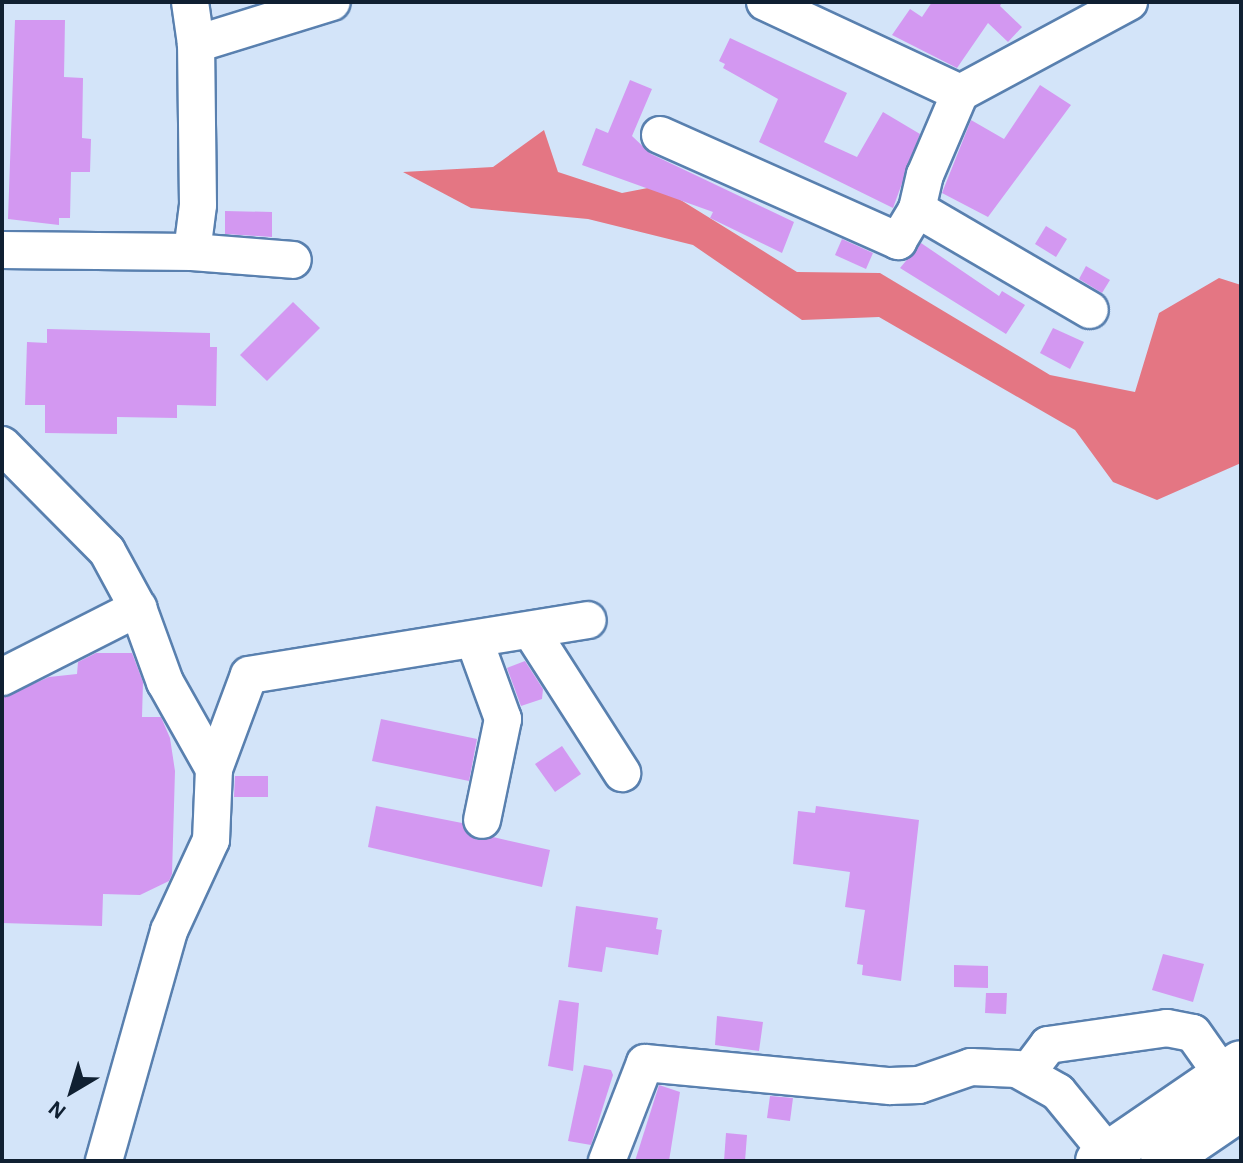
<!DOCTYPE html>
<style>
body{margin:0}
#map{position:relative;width:1243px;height:1163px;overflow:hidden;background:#d3e4f9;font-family:"Alegreya Sans",sans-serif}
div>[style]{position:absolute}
.forest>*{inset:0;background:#e47683}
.building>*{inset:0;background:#d398f1}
.roads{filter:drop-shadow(2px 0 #5980af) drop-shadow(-2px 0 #5980af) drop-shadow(0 2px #5980af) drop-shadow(0 -2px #5980af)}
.minor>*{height:36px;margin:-18px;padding:0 18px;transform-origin:18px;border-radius:18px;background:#fff}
.highway>*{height:44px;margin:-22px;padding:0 22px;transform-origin:22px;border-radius:22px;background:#fff}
span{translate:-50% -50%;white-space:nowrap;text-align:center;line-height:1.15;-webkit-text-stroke:6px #d3e4f9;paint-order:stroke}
.frame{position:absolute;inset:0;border:4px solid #102032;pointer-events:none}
.north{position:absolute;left:32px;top:1051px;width:80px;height:80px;-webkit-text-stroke:6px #d3e4f9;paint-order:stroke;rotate:218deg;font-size:22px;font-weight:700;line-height:32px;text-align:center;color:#102032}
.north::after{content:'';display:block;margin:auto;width:28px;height:36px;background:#102032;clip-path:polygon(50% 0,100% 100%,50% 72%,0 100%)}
</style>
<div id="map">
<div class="forest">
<i style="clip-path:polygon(544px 130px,558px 172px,622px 193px,658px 186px,797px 272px,880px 273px,1050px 375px,1135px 392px,1159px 313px,1219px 278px,1241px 285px,1241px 463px,1157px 500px,1113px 482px,1075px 430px,879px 317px,802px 320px,693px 245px,588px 219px,471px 208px,403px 172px,493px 167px)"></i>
</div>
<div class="building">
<i style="clip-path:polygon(932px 2px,1002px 2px,1000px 6px,1022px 27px,1008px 42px,988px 23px,957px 68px,892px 35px,910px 9px,922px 17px)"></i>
<i style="clip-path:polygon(15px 20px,65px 20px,64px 77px,83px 78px,82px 138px,91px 139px,90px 172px,71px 172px,70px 218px,59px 218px,59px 225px,8px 219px)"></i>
<i style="clip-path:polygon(730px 38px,847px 93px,824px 142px,857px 157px,883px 112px,920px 134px,893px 208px,759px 142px,778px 99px,723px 68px,725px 64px,719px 61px)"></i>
<i style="clip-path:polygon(630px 80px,652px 89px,632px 136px,651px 154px,794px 222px,782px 253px,710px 218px,713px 212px,582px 165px,596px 128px,608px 133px)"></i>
<i style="clip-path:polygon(1040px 85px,1071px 105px,988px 217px,942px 193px,971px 120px,1004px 139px)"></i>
<i style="clip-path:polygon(225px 211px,272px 212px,272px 237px,225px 234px)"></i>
<i style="clip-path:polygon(1046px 226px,1067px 239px,1056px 257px,1035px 244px)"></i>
<i style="clip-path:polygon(842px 239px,873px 253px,866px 269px,835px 255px)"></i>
<i style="clip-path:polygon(921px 243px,999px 296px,1002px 291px,1025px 305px,1006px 334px,900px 268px)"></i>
<i style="clip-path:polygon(1086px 266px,1110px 280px,1102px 293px,1079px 279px)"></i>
<i style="clip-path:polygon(293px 302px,320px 328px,267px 381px,240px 355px)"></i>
<i style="clip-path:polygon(1053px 328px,1084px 342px,1070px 369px,1040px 353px)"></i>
<i style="clip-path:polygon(47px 329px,210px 333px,210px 347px,217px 347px,216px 406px,177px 405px,177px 418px,117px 417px,117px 434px,45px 433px,45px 405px,25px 405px,27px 342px,47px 343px)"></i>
<i style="clip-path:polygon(96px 653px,132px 653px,143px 682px,142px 717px,161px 717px,170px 738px,175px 771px,172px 874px,169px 881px,140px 895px,103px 894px,102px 926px,2px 923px,2px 698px,49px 677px,77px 674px,78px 662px)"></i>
<i style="clip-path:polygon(525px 661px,543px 689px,542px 699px,521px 706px,507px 668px)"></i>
<i style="clip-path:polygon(381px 719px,477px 739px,469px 781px,372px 761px)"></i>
<i style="clip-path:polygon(562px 746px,581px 774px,555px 792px,535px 764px)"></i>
<i style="clip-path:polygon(235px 776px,268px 776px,268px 797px,234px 797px)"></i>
<i style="clip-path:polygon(376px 806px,462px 823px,477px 840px,493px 837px,550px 850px,542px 887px,368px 847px)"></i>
<i style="clip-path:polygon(816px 806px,919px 820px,901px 981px,862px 975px,863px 965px,857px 964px,865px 910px,845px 907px,850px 872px,793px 864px,798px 811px,815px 813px)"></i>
<i style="clip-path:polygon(576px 906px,658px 918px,656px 929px,662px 930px,658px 955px,606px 947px,602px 972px,568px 967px)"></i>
<i style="clip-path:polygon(1163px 954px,1204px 964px,1193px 1002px,1152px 990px)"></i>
<i style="clip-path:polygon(954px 965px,988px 966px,988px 988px,954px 987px)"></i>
<i style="clip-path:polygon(986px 993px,1007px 993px,1006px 1014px,985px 1013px)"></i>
<i style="clip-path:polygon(559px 1000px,579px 1003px,573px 1071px,548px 1066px)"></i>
<i style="clip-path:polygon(717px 1016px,763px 1022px,759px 1051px,715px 1045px)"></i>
<i style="clip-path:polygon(584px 1065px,611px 1070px,613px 1075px,591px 1145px,568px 1141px)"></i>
<i style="clip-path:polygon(659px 1085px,680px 1092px,669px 1161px,635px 1161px)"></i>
<i style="clip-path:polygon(770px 1096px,793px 1098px,790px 1121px,767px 1118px)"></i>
<i style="clip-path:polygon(726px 1133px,747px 1135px,745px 1161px,724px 1161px)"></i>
</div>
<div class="roads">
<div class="minor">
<i style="left:765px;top:2px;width:215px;rotate:25deg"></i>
<i style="left:960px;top:93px;width:192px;rotate:-28.3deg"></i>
<i style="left:196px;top:44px;width:142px;rotate:-17.2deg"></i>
<i style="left:660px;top:135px;width:261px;rotate:24deg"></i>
<i style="left:898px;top:241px;width:37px;rotate:-59deg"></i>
<i style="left:917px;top:209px;width:35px;rotate:-77deg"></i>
<i style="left:925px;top:175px;width:89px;rotate:-66.9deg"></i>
<i style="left:917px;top:209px;width:200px;rotate:30.3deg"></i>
<i style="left:2px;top:250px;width:190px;rotate:0.6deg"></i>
<i style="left:192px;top:252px;width:47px;rotate:-82.7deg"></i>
<i style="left:198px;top:205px;width:161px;rotate:-90.7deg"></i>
<i style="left:196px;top:44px;width:42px;rotate:-98.1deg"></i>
<i style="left:192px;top:252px;width:101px;rotate:4.5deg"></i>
<i style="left:2px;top:445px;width:149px;rotate:45.3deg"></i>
<i style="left:107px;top:551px;width:65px;rotate:61.5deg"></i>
<i style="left:138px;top:608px;width:79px;rotate:70deg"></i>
<i style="left:165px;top:682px;width:100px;rotate:60.6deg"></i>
<i style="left:214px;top:769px;width:71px;rotate:92.4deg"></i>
<i style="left:211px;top:840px;width:100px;rotate:114.8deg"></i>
<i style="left:169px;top:931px;width:239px;rotate:105.8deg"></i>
<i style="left:531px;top:631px;width:169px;rotate:57.3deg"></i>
<i style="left:475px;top:642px;width:82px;rotate:70deg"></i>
<i style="left:503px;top:719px;width:103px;rotate:101.7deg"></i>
<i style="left:2px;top:677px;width:153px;rotate:-26.9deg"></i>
<i style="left:214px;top:769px;width:100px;rotate:-69.6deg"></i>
<i style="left:249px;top:675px;width:343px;rotate:-9.2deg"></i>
<i style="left:1027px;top:1073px;width:35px;rotate:-53deg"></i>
<i style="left:1048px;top:1045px;width:120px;rotate:-8.1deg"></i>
<i style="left:1167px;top:1028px;width:26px;rotate:11deg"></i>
<i style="left:1193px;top:1033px;width:50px;rotate:54.7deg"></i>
<i style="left:607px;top:1161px;width:105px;rotate:-68.8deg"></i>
<i style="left:645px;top:1063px;width:246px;rotate:5.4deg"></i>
<i style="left:890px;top:1086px;width:29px;rotate:-2deg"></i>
<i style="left:919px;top:1085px;width:55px;rotate:-19.1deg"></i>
<i style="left:971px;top:1067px;width:46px;rotate:2.5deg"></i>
<i style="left:1017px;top:1069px;width:47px;rotate:29.3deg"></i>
<i style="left:1058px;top:1092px;width:79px;rotate:50.7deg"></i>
</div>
<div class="highway">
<i style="left:1098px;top:1161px;width:173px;rotate:-34.4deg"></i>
<i style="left:1163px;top:1161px;width:94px;rotate:-34.2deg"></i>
</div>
</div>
<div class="frame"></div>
<div class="north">N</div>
</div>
